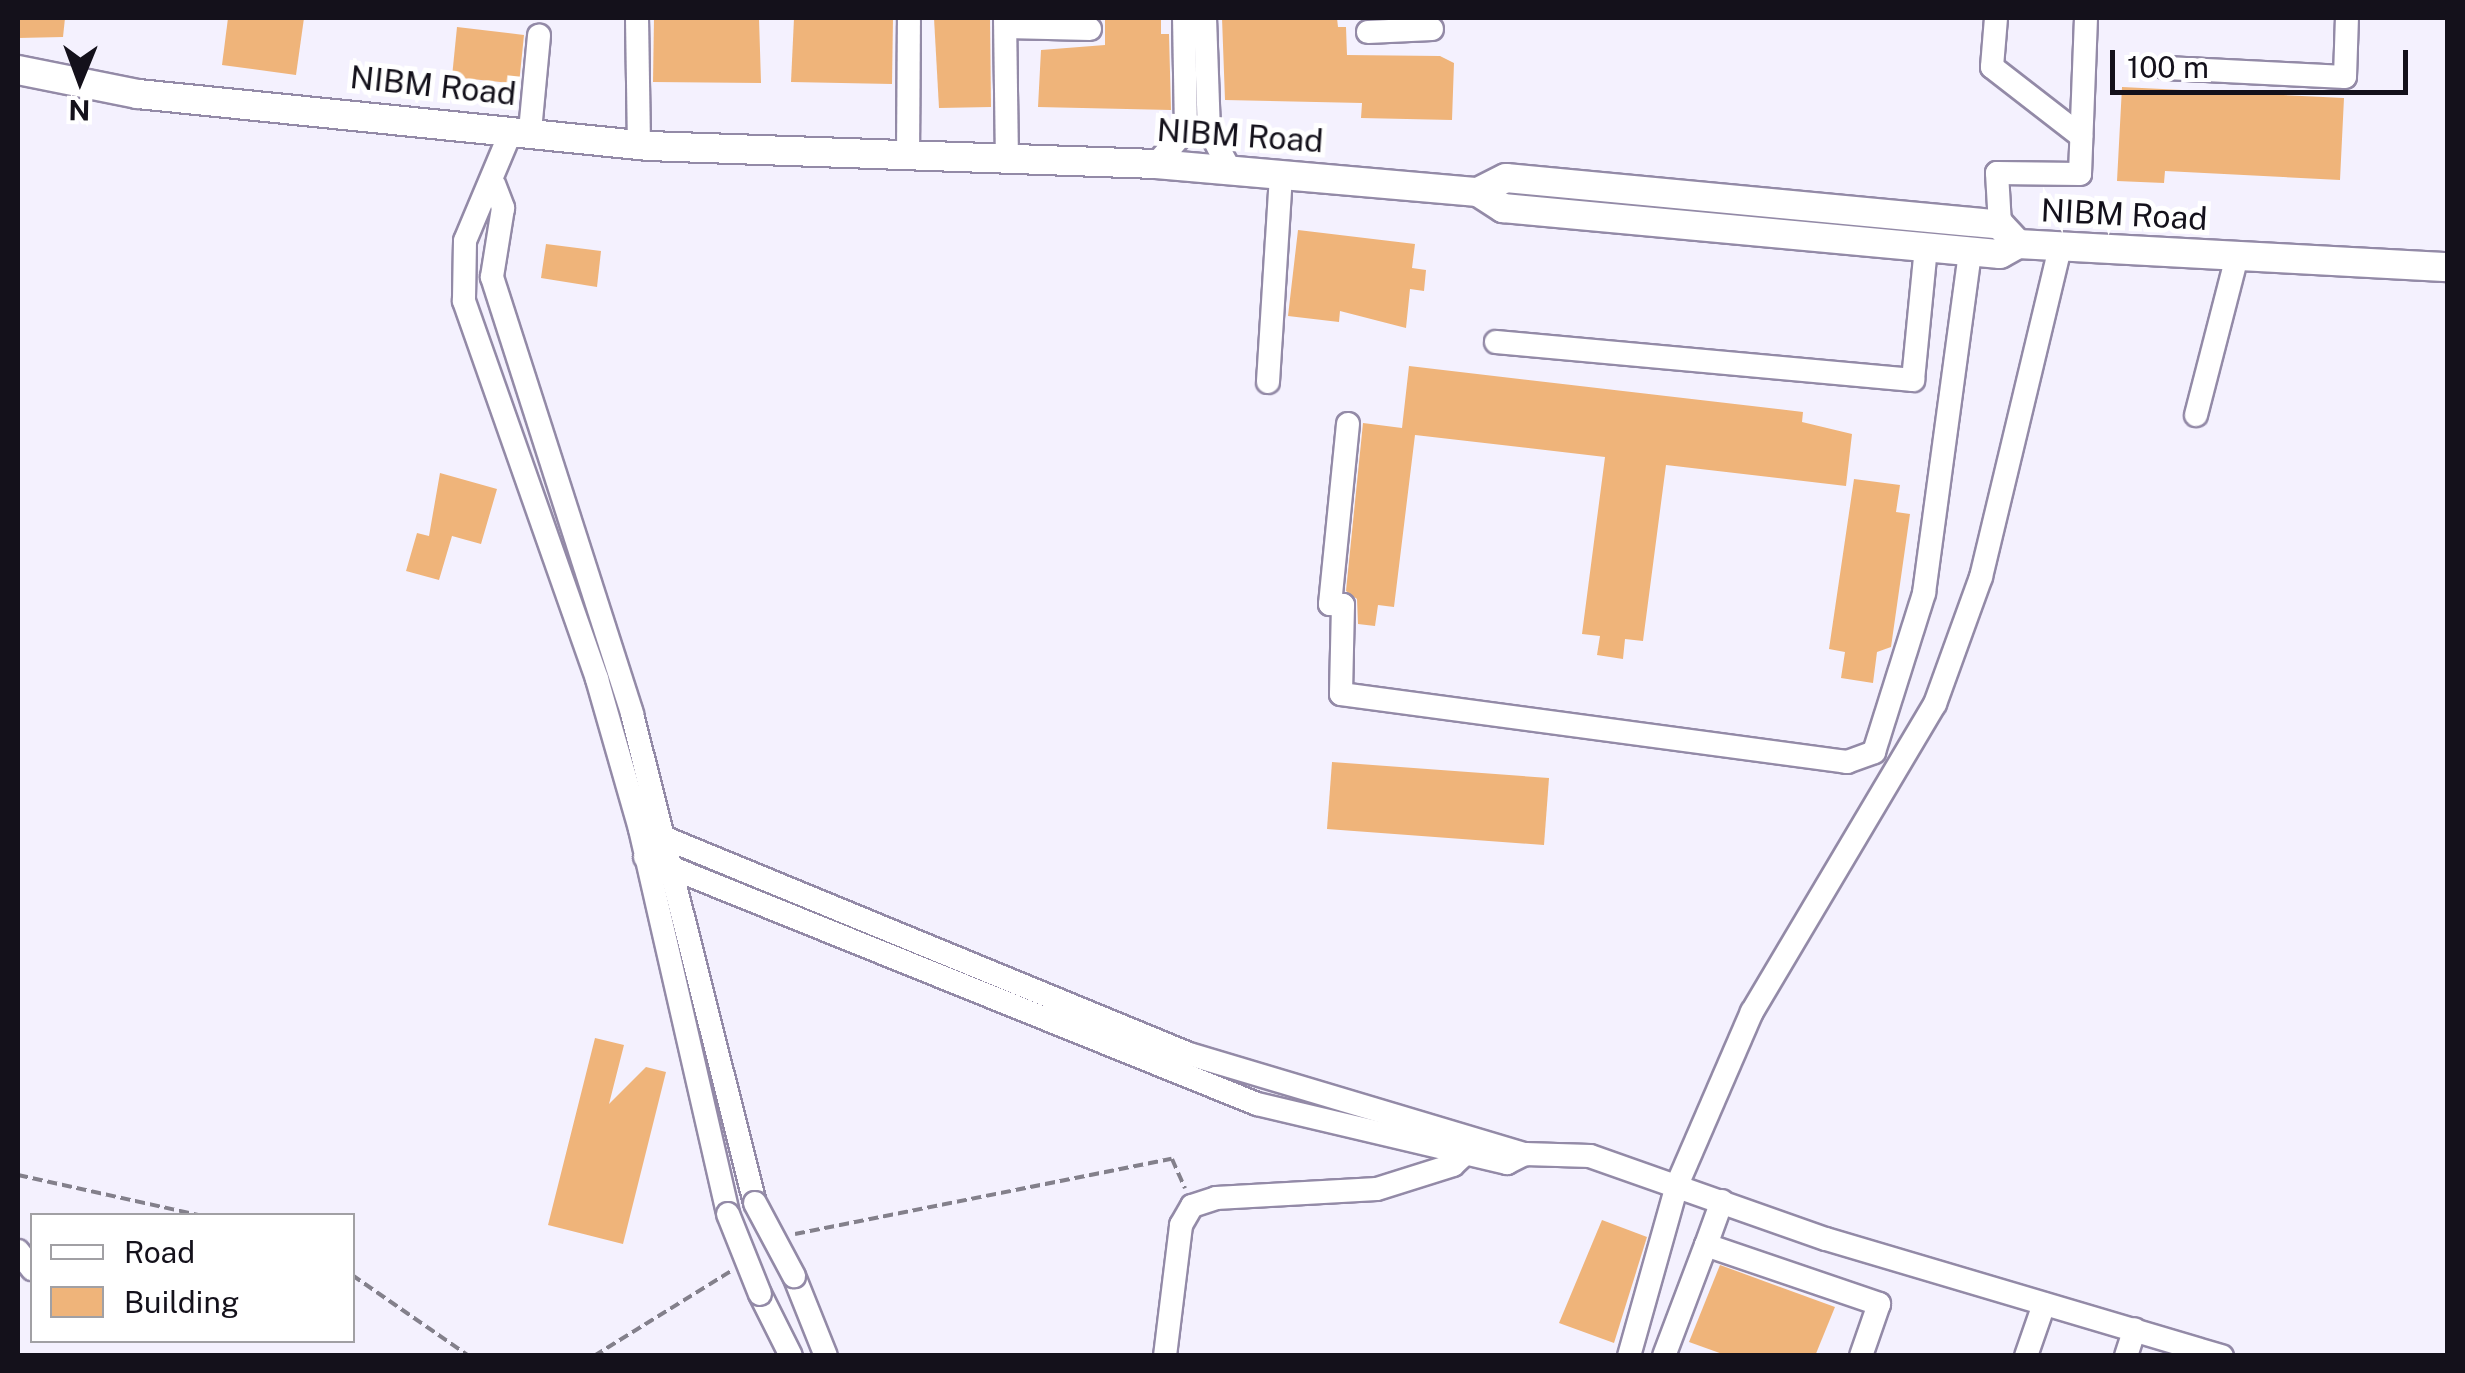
<!DOCTYPE html>
<style>
body{margin:0}
#map{position:relative;width:2465px;height:1373px;overflow:hidden;background:#f4f1fe;font-family:"Public Sans",sans-serif}
div>[style]{position:absolute}
.building>*{inset:0;background:#efb47a}
.path>*{height:4px;margin-top:-2px;transform-origin:0;background:repeating-linear-gradient(90deg,#83808b 0 10px,transparent 0 15px)}
.roads{filter:drop-shadow(2px 0 #938aa7) drop-shadow(-2px 0 #938aa7) drop-shadow(0 2px #938aa7) drop-shadow(0 -2px #938aa7)}
.minor>*{height:22px;margin:-11px;padding:0 11px;transform-origin:11px;border-radius:11px;background:#fff}
.major>*{height:28px;margin:-14px;padding:0 14px;transform-origin:14px;border-radius:14px;background:#fff}
.bridges{filter:drop-shadow(2px 0 #938aa7) drop-shadow(-2px 0 #938aa7) drop-shadow(0 2px #938aa7) drop-shadow(0 -2px #938aa7)}
.minor-bridge>*{height:22px;margin:-11px;padding:0 11px;transform-origin:11px;border-radius:11px;background:#fff}
span{translate:-50% -50%;white-space:nowrap;text-align:center;line-height:1.15;-webkit-text-stroke:10px #fff;paint-order:stroke}
.street-label{font-size:32px;color:#14111b}
.frame{position:absolute;inset:0;border:20px solid #14111b;pointer-events:none}
.legend{position:absolute;left:30px;top:1213px;width:325px;height:130px;box-sizing:border-box;background:#fff;border:2px solid #a1a0a4;margin:0;padding:12px 18px;list-style:none;font-size:30px;color:#14111b}
.legend li{display:flex;align-items:center;gap:20px;height:50px}
.legend b{width:50px;border:2px solid #a1a0a4}
.north{position:absolute;left:30px;top:30px;width:100px;height:100px;-webkit-text-stroke:8px #fff;paint-order:stroke;rotate:181deg;font-size:28px;font-weight:700;line-height:40px;text-align:center;color:#14111b}
.north::after{content:'';display:block;margin:auto;width:35px;height:45px;background:#14111b;clip-path:polygon(50% 0,100% 100%,50% 72%,0 100%)}
.scale{position:absolute;left:2110px;top:50px;width:298px;height:45px;box-sizing:border-box;border:5px solid #14111b;border-top:0;padding-left:12px;font-size:30px;line-height:35px;white-space:nowrap;color:#14111b;-webkit-text-stroke:8px #fff;paint-order:stroke}
</style>
<div id="map">
<div class="building">
<i style="clip-path:polygon(18px 18px,65px 18px,63px 37px,18px 38px)"></i>
<i style="clip-path:polygon(228px 18px,304px 18px,296px 75px,222px 65px)"></i>
<i style="clip-path:polygon(654px 18px,759px 18px,761px 83px,653px 82px)"></i>
<i style="clip-path:polygon(794px 18px,893px 18px,892px 84px,791px 82px)"></i>
<i style="clip-path:polygon(934px 18px,990px 18px,991px 107px,939px 108px)"></i>
<i style="clip-path:polygon(1222px 18px,1337px 18px,1338px 27px,1346px 27px,1347px 55px,1440px 56px,1454px 63px,1452px 120px,1361px 118px,1362px 103px,1225px 100px)"></i>
<i style="clip-path:polygon(1161px 19px,1161px 34px,1169px 34px,1171px 110px,1038px 107px,1041px 50px,1105px 45px,1105px 20px)"></i>
<i style="clip-path:polygon(457px 27px,524px 35px,519px 84px,452px 77px)"></i>
<i style="clip-path:polygon(2122px 87px,2344px 98px,2340px 180px,2165px 171px,2164px 183px,2117px 181px)"></i>
<i style="clip-path:polygon(1298px 230px,1415px 244px,1412px 268px,1426px 270px,1424px 291px,1410px 289px,1406px 328px,1340px 311px,1339px 322px,1288px 316px)"></i>
<i style="clip-path:polygon(546px 244px,601px 251px,597px 287px,541px 278px)"></i>
<i style="clip-path:polygon(1409px 366px,1803px 412px,1802px 422px,1852px 434px,1846px 486px,1666px 465px,1643px 641px,1625px 639px,1623px 659px,1597px 655px,1600px 636px,1582px 634px,1605px 457px,1415px 435px,1394px 607px,1378px 605px,1375px 626px,1358px 624px,1357px 599px,1346px 591px,1363px 423px,1402px 428px)"></i>
<i style="clip-path:polygon(440px 473px,497px 489px,481px 544px,452px 536px,439px 580px,406px 571px,417px 533px,429px 536px)"></i>
<i style="clip-path:polygon(1854px 479px,1900px 485px,1896px 512px,1910px 514px,1891px 647px,1877px 652px,1873px 683px,1841px 678px,1845px 652px,1829px 649px)"></i>
<i style="clip-path:polygon(1332px 762px,1549px 778px,1544px 845px,1327px 829px)"></i>
<i style="clip-path:polygon(595px 1038px,624px 1045px,609px 1104px,646px 1067px,666px 1072px,623px 1244px,548px 1225px)"></i>
<i style="clip-path:polygon(1602px 1220px,1647px 1237px,1614px 1343px,1559px 1323px)"></i>
<i style="clip-path:polygon(1720px 1265px,1835px 1307px,1815px 1356px,1728px 1356px,1689px 1342px)"></i>
</div>
<div class="path">
<i style="left:18px;top:1175px;width:189px;rotate:12.5deg"></i>
<i style="left:795px;top:1234px;width:384px;rotate:-11.3deg"></i>
<i style="left:1172px;top:1159px;width:32px;rotate:66deg"></i>
<i style="left:352px;top:1275px;width:142px;rotate:34.7deg"></i>
<i style="left:594px;top:1356px;width:161px;rotate:-31.8deg"></i>
</div>
<div class="roads">
<div class="minor">
<i style="left:637px;top:18px;width:127px;rotate:89.1deg"></i>
<i style="left:1005px;top:18px;width:142px;rotate:89.2deg"></i>
<i style="left:1205px;top:18px;width:112px;rotate:88deg"></i>
<i style="left:1209px;top:130px;width:45px;rotate:62.3deg"></i>
<i style="left:1996px;top:18px;width:49px;rotate:94.7deg"></i>
<i style="left:1992px;top:67px;width:113px;rotate:37.8deg"></i>
<i style="left:1006px;top:27px;width:84px;rotate:1.4deg"></i>
<i style="left:1368px;top:32px;width:64px;rotate:-2.7deg"></i>
<i style="left:2166px;top:68px;width:179px;rotate:2.9deg"></i>
<i style="left:2345px;top:77px;width:59px;rotate:-88.1deg"></i>
<i style="left:512px;top:129px;width:121px;rotate:112.8deg"></i>
<i style="left:465px;top:241px;width:60px;rotate:91deg"></i>
<i style="left:464px;top:301px;width:401px;rotate:70.6deg"></i>
<i style="left:597px;top:679px;width:156px;rotate:74deg"></i>
<i style="left:640px;top:829px;width:395px;rotate:77.1deg"></i>
<i style="left:530px;top:131px;width:96px;rotate:-84.6deg"></i>
<i style="left:908px;top:156px;width:138px;rotate:-89.6deg"></i>
<i style="left:1156px;top:164px;width:45px;rotate:-48.6deg"></i>
<i style="left:1186px;top:130px;width:112px;rotate:-91deg"></i>
<i style="left:494px;top:184px;width:26px;rotate:69deg"></i>
<i style="left:503px;top:208px;width:70px;rotate:99.1deg"></i>
<i style="left:492px;top:277px;width:459px;rotate:72.2deg"></i>
<i style="left:632px;top:714px;width:504px;rotate:75.88deg"></i>
<i style="left:2000px;top:225px;width:52px;rotate:-93.3deg"></i>
<i style="left:1997px;top:173px;width:83px;rotate:0.7deg"></i>
<i style="left:2080px;top:174px;width:156px;rotate:-87.8deg"></i>
<i style="left:1496px;top:342px;width:419px;rotate:5.2deg"></i>
<i style="left:1913px;top:380px;width:133px;rotate:-84.4deg"></i>
<i style="left:1268px;top:382px;width:208px;rotate:-86.4deg"></i>
<i style="left:2196px;top:415px;width:164px;rotate:-75.5deg"></i>
<i style="left:1348px;top:424px;width:181px;rotate:95.7deg"></i>
<i style="left:1330px;top:604px;width:13px;rotate:4deg"></i>
<i style="left:1343px;top:605px;width:89px;rotate:91.3deg"></i>
<i style="left:1341px;top:694px;width:511px;rotate:7.65deg"></i>
<i style="left:1847px;top:762px;width:29px;rotate:-20deg"></i>
<i style="left:1874px;top:752px;width:167px;rotate:-72.5deg"></i>
<i style="left:1924px;top:593px;width:344px;rotate:-82.3deg"></i>
<i style="left:658px;top:835px;width:574px;rotate:22.41deg"></i>
<i style="left:1189px;top:1054px;width:351px;rotate:16.6deg"></i>
<i style="left:645px;top:857px;width:660px;rotate:21.98deg"></i>
<i style="left:1257px;top:1104px;width:257px;rotate:13.3deg"></i>
<i style="left:1507px;top:1163px;width:20px;rotate:-27deg"></i>
<i style="left:1525px;top:1154px;width:65px;rotate:1.8deg"></i>
<i style="left:1590px;top:1156px;width:250px;rotate:19.4deg"></i>
<i style="left:1826px;top:1239px;width:413px;rotate:16.5deg"></i>
<i style="left:1722px;top:1201px;width:47px;rotate:110deg"></i>
<i style="left:1706px;top:1245px;width:183px;rotate:18.8deg"></i>
<i style="left:1879px;top:1304px;width:55px;rotate:109.1deg"></i>
<i style="left:18px;top:1251px;width:23px;rotate:52deg"></i>
<i style="left:794px;top:1276px;width:86px;rotate:68.2deg"></i>
<i style="left:760px;top:1294px;width:69px;rotate:63.4deg"></i>
<i style="left:1165px;top:1356px;width:132px;rotate:-83deg"></i>
<i style="left:1181px;top:1225px;width:22px;rotate:-60deg"></i>
<i style="left:1192px;top:1206px;width:25px;rotate:-18deg"></i>
<i style="left:1216px;top:1198px;width:161px;rotate:-3.2deg"></i>
<i style="left:1377px;top:1189px;width:80px;rotate:-17.5deg"></i>
<i style="left:1453px;top:1165px;width:22px;rotate:-43deg"></i>
<i style="left:1629px;top:1356px;width:178px;rotate:-74.3deg"></i>
<i style="left:1677px;top:1185px;width:189px;rotate:-66.6deg"></i>
<i style="left:1752px;top:1012px;width:358px;rotate:-59.3deg"></i>
<i style="left:1935px;top:704px;width:135px;rotate:-70.1deg"></i>
<i style="left:1981px;top:577px;width:339px;rotate:-76.5deg"></i>
<i style="left:1664px;top:1356px;width:119px;rotate:-69.3deg"></i>
<i style="left:2026px;top:1356px;width:55px;rotate:-70.9deg"></i>
<i style="left:2126px;top:1356px;width:28px;rotate:-72deg"></i>
</div>
<div class="major">
<i style="left:18px;top:70px;width:122px;rotate:11.3deg"></i>
<i style="left:138px;top:94px;width:513px;rotate:5.82deg"></i>
<i style="left:648px;top:146px;width:508px;rotate:2.03deg"></i>
<i style="left:1156px;top:164px;width:323px;rotate:5deg"></i>
<i style="left:1478px;top:192px;width:31px;rotate:-27deg"></i>
<i style="left:1506px;top:178px;width:496px;rotate:5.4deg"></i>
<i style="left:2000px;top:225px;width:26px;rotate:47deg"></i>
<i style="left:2018px;top:244px;width:431px;rotate:3.1deg"></i>
<i style="left:1478px;top:192px;width:30px;rotate:33deg"></i>
<i style="left:1503px;top:208px;width:499px;rotate:5.3deg"></i>
<i style="left:2000px;top:254px;width:21px;rotate:-29deg"></i>
</div>
</div>
<div class="bridges">
<div class="minor-bridge">
<i style="left:755px;top:1203px;width:83px;rotate:61.9deg"></i>
<i style="left:728px;top:1214px;width:86px;rotate:68.2deg"></i>
</div>
</div>
<div class="street-label">
<span style="left:433px;top:86px;rotate:6deg">NIBM Road</span>
<span style="left:1240px;top:136px;rotate:4deg">NIBM Road</span>
<span style="left:2124px;top:215px;rotate:3deg">NIBM Road</span>
</div>
<div class="frame"></div>
<ul class="legend">
<li><b style="height:12px;background:#fff"></b>Road</li>
<li><b style="height:28px;background:#efb47a"></b>Building</li>
</ul>
<div class="north">N</div>
<div class="scale">100 m</div>
</div>
